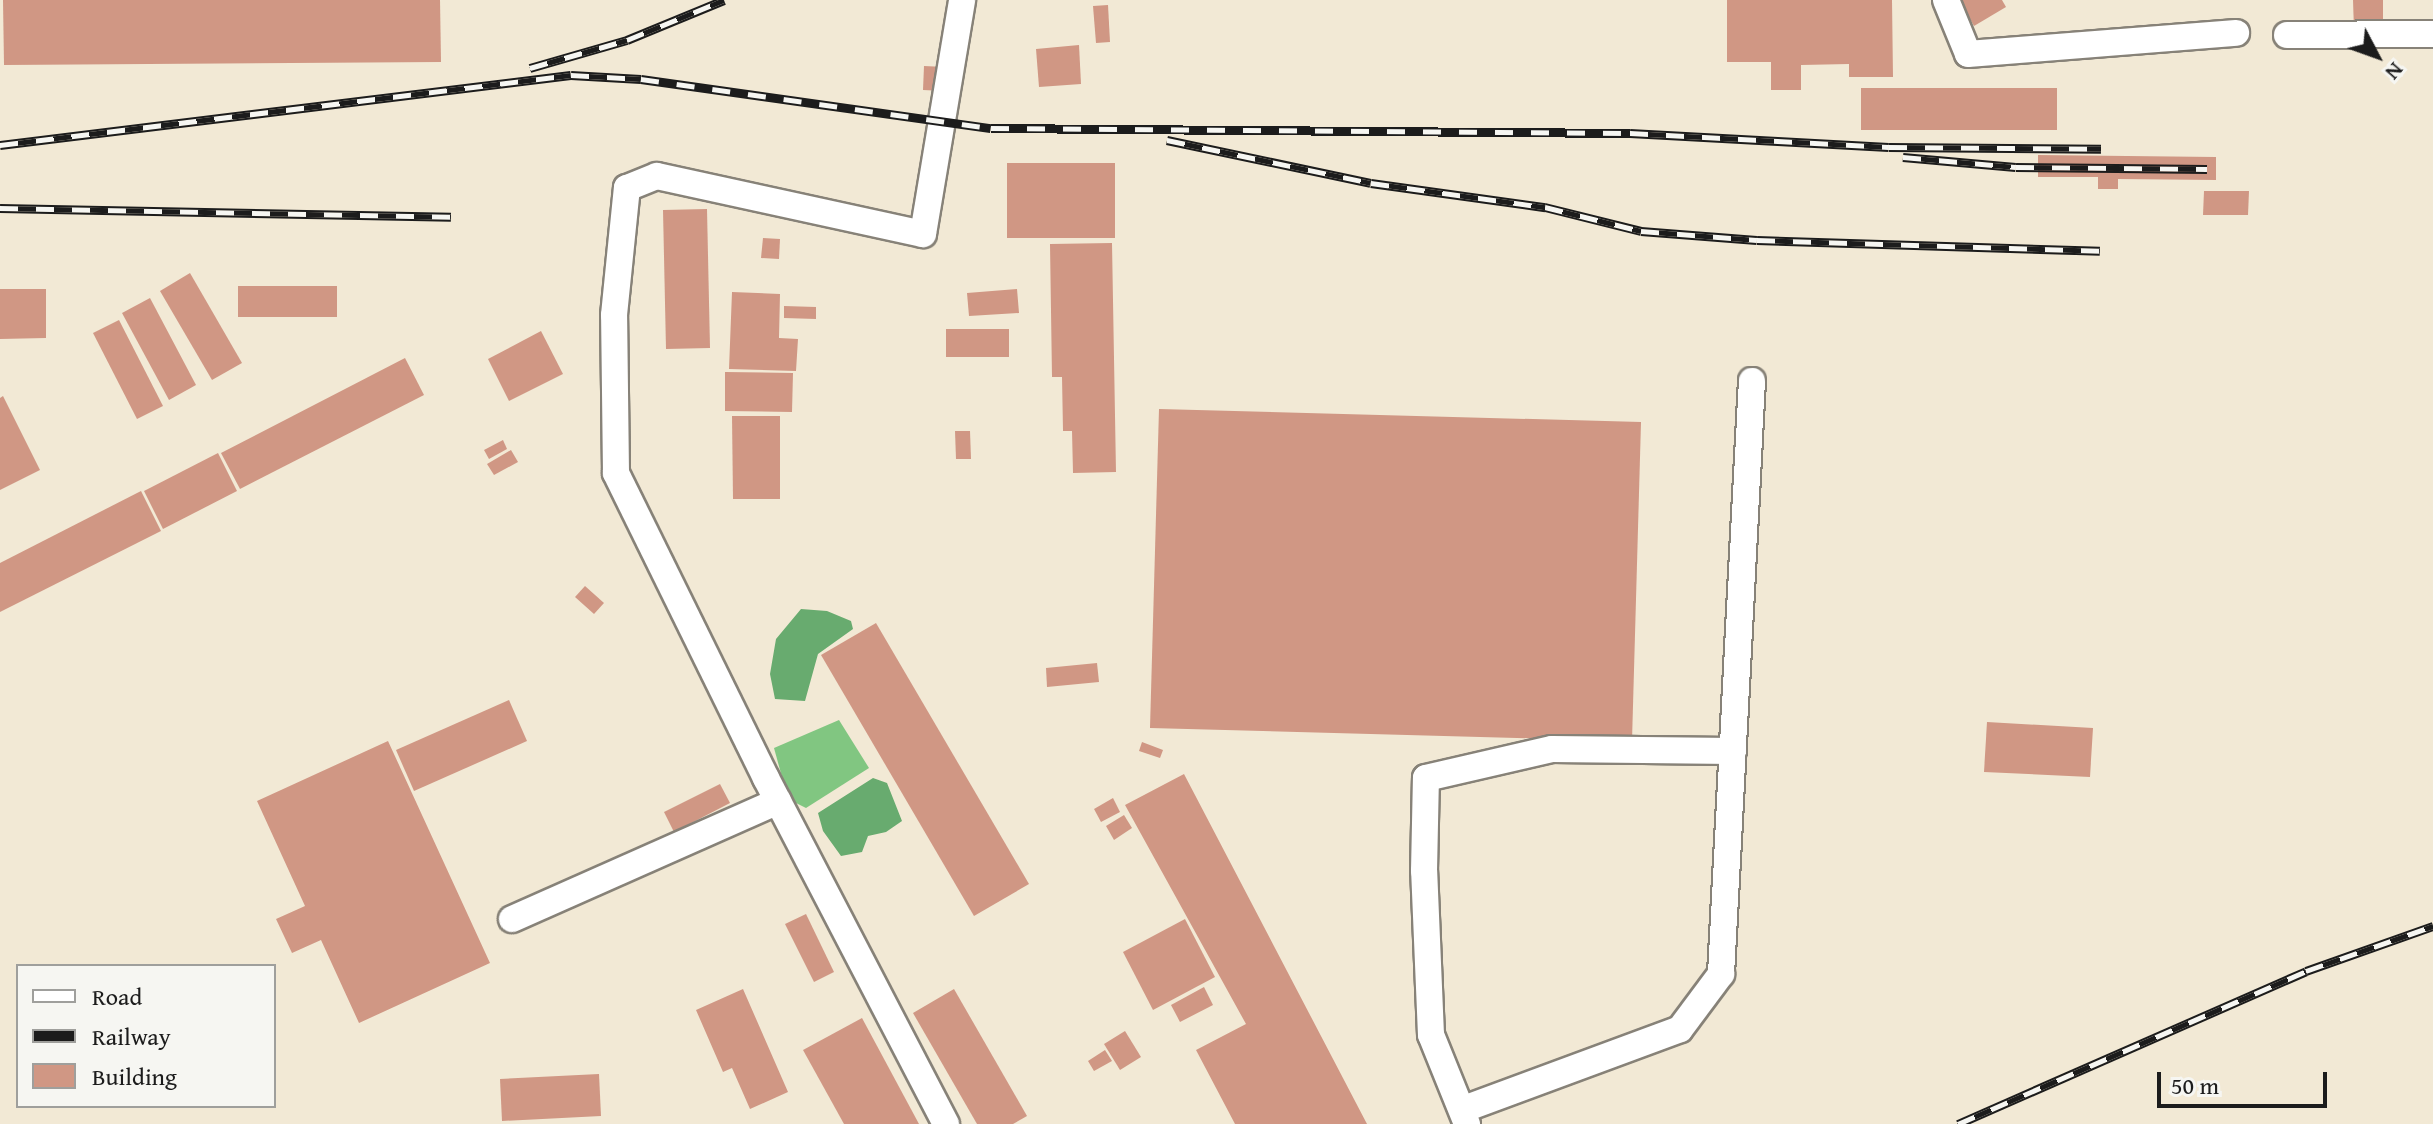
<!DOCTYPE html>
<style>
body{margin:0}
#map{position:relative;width:2433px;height:1124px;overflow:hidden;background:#f2e9d5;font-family:"Gentium Book Plus",serif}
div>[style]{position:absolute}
.green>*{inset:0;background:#81c681}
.forest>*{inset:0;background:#68ab6f}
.building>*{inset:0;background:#d09784}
.roads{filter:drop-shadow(2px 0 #878278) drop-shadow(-2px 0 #878278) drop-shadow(0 2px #878278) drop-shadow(0 -2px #878278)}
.minor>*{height:26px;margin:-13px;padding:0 13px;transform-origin:13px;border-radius:13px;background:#fff}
.rail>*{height:9px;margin-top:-4.5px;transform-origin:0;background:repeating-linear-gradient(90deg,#f6f6f2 0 18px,#1c1c1c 0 36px);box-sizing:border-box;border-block:2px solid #1c1c1c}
span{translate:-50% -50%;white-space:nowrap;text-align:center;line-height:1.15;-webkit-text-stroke:7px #f6f6f2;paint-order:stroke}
.legend{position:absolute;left:16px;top:964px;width:260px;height:144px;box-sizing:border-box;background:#f6f6f2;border:2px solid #9f9f9c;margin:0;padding:10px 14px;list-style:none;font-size:24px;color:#1c1c1c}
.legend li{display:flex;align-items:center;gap:16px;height:40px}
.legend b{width:40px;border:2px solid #9f9f9c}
.north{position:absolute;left:2337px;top:16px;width:80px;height:80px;-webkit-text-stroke:6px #f6f6f2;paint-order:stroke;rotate:131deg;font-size:22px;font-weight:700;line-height:32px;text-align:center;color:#1c1c1c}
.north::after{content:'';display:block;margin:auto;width:28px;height:36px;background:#1c1c1c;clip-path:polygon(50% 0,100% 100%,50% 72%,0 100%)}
.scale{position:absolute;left:2157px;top:1072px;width:170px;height:36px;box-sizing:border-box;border:4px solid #1c1c1c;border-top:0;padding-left:10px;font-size:24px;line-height:28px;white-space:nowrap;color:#1c1c1c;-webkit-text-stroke:6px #f6f6f2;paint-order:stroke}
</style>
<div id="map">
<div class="green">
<i style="clip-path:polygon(839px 720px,869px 768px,806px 808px,788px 799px,774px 748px)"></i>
</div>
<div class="forest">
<i style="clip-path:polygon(801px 609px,827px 611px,851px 621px,853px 629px,818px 654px,805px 701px,775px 699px,770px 674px,776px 639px)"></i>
<i style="clip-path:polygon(873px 778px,887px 783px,902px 821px,886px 832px,868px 836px,862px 852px,841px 856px,823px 831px,818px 813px)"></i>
</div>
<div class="building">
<i style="clip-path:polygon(3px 0,440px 0,441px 62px,4px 65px)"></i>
<i style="clip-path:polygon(1727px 0,1892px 0,1893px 77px,1849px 77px,1849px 64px,1801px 65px,1801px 90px,1771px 90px,1771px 62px,1727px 62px)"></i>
<i style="clip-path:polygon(1959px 0,2002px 0,2006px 7px,1974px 26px)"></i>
<i style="clip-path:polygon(2353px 0,2383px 0,2383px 29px,2354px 30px)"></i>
<i style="clip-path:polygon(1108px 5px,1110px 42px,1096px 43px,1093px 6px)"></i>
<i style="clip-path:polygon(1079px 45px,1081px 84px,1039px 87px,1036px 49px)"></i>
<i style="clip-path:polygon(924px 66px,945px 67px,944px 91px,923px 90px)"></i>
<i style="clip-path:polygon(1861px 88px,2057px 88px,2057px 130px,1861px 130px)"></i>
<i style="clip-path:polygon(2038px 155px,2216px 157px,2216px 180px,2118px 179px,2118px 189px,2098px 189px,2098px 177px,2038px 177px)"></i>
<i style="clip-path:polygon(1007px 163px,1115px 163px,1115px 238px,1007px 238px)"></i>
<i style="clip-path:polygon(2204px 191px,2249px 191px,2248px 215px,2203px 215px)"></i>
<i style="clip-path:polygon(707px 209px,710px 348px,666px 349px,663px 210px)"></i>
<i style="clip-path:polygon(763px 238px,780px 239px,779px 259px,761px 258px)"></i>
<i style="clip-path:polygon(1112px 243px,1116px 472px,1073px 473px,1072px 431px,1063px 431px,1062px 377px,1052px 377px,1050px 244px)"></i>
<i style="clip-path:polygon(190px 273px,242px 363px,212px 380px,160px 291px)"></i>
<i style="clip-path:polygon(238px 286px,337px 286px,337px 317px,238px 317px)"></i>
<i style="clip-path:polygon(0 289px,46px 289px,46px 338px,0 339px)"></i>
<i style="clip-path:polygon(1017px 289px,1019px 313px,969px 316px,967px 293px)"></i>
<i style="clip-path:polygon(732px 292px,780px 294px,779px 338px,798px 339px,796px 371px,729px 369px)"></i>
<i style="clip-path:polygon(150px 298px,196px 385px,169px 400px,122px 313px)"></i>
<i style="clip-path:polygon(784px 306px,816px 307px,816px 319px,784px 318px)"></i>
<i style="clip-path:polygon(119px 320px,163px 406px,137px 419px,93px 333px)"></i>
<i style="clip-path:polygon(946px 329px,1009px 329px,1009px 357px,946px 357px)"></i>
<i style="clip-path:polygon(541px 331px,563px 374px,509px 401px,488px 359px)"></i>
<i style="clip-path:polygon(405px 358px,424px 395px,240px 489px,221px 453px)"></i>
<i style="clip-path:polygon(725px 372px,793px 373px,792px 412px,725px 411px)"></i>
<i style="clip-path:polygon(3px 396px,40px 470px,0 490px,0 398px)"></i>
<i style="clip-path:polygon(1159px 409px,1641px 422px,1632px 741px,1150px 728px)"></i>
<i style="clip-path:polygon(732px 416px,780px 416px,780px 499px,733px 499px)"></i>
<i style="clip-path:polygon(955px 431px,970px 431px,971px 459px,956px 459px)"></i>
<i style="clip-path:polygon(503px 440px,507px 449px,489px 459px,484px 450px)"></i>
<i style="clip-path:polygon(511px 450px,518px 462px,494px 475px,487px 464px)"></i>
<i style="clip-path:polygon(218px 453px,237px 491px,163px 529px,144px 491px)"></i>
<i style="clip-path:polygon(141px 491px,161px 531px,0 612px,0 563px)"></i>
<i style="clip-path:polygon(585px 586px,604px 603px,594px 614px,575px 597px)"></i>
<i style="clip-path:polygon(876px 623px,1029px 884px,974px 916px,821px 655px)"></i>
<i style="clip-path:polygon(1097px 663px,1099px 682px,1047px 687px,1046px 668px)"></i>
<i style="clip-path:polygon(509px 700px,527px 741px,414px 791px,396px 750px)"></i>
<i style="clip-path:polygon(1987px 722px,2093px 728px,2090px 777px,1984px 772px)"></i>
<i style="clip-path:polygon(388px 741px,490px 963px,359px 1023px,321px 940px,292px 953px,276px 919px,305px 906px,257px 801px)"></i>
<i style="clip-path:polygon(1142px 742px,1163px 750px,1160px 758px,1139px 751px)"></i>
<i style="clip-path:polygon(1184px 774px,1367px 1124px,1235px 1124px,1196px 1050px,1246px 1024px,1125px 805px)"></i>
<i style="clip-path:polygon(720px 784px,730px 803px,674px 832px,664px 812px)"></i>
<i style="clip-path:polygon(1113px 798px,1120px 812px,1101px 822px,1094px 809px)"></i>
<i style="clip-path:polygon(1124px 815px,1132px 828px,1114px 840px,1106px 826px)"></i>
<i style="clip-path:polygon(806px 914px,834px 972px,814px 982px,785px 924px)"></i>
<i style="clip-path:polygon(1185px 919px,1215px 977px,1153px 1010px,1123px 952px)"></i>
<i style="clip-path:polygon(1204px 987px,1213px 1005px,1180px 1022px,1171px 1005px)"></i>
<i style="clip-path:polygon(743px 989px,788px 1092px,750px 1109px,732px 1068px,723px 1072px,696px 1010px)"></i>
<i style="clip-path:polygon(954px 989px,1027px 1116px,1013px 1124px,977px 1124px,913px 1013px)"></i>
<i style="clip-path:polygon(862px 1018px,919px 1124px,844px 1124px,803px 1050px)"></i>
<i style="clip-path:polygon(1125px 1031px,1141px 1057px,1120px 1070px,1104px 1044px)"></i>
<i style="clip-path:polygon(1105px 1050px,1112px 1061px,1094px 1071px,1088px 1061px)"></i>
<i style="clip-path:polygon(599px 1074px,601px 1116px,502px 1121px,500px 1079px)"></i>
</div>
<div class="roads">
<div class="minor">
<i style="left:1946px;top:0;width:58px;rotate:67.8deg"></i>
<i style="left:1968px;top:54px;width:269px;rotate:-4.5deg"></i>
<i style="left:2287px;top:35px;width:146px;rotate:-0.4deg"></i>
<i style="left:512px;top:919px;width:291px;rotate:-23.9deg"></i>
<i style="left:1464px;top:1109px;width:230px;rotate:-20.3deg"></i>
<i style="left:1680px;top:1029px;width:69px;rotate:-53.3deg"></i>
<i style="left:1721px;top:974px;width:594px;rotate:-87.01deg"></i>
<i style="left:946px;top:1124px;width:390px;rotate:-117.5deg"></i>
<i style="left:766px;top:778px;width:340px;rotate:-116.2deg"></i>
<i style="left:616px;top:473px;width:158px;rotate:-90.7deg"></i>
<i style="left:614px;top:315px;width:128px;rotate:-84.2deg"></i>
<i style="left:627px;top:188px;width:32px;rotate:-22deg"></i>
<i style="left:657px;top:176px;width:272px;rotate:12.3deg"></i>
<i style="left:923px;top:234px;width:237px;rotate:-80.5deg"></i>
<i style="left:1467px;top:1124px;width:96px;rotate:-112deg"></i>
<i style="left:1431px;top:1035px;width:164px;rotate:-92.4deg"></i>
<i style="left:1424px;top:871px;width:93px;rotate:-88.8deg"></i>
<i style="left:1426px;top:778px;width:129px;rotate:-13deg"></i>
<i style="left:1552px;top:749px;width:181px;rotate:0.6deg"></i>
</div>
</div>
<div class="rail">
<i style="left:530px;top:68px;width:101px;rotate:-16.1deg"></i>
<i style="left:627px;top:40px;width:105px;rotate:-22.4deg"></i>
<i style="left:1167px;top:140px;width:208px;rotate:11.9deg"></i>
<i style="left:1371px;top:183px;width:176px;rotate:7.9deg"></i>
<i style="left:1545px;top:207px;width:99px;rotate:14deg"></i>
<i style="left:1641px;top:231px;width:116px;rotate:4.4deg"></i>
<i style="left:1757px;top:240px;width:343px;rotate:1.8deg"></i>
<i style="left:0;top:145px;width:575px;rotate:-6.99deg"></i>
<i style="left:571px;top:75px;width:70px;rotate:3.3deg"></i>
<i style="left:641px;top:79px;width:353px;rotate:8deg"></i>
<i style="left:991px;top:128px;width:639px;rotate:0.45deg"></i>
<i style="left:1630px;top:133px;width:259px;rotate:3.1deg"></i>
<i style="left:1889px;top:147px;width:212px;rotate:0.5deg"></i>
<i style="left:1903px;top:157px;width:113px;rotate:5.1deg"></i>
<i style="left:2016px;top:167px;width:191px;rotate:0.6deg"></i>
<i style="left:0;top:208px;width:451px;rotate:1.1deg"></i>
<i style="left:1958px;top:1124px;width:380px;rotate:-23.7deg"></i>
<i style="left:2306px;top:971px;width:135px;rotate:-19.5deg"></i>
</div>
<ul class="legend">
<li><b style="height:10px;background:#fff"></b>Road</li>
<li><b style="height:10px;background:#1c1c1c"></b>Railway</li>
<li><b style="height:22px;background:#d09784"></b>Building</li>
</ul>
<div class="north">N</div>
<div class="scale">50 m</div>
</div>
